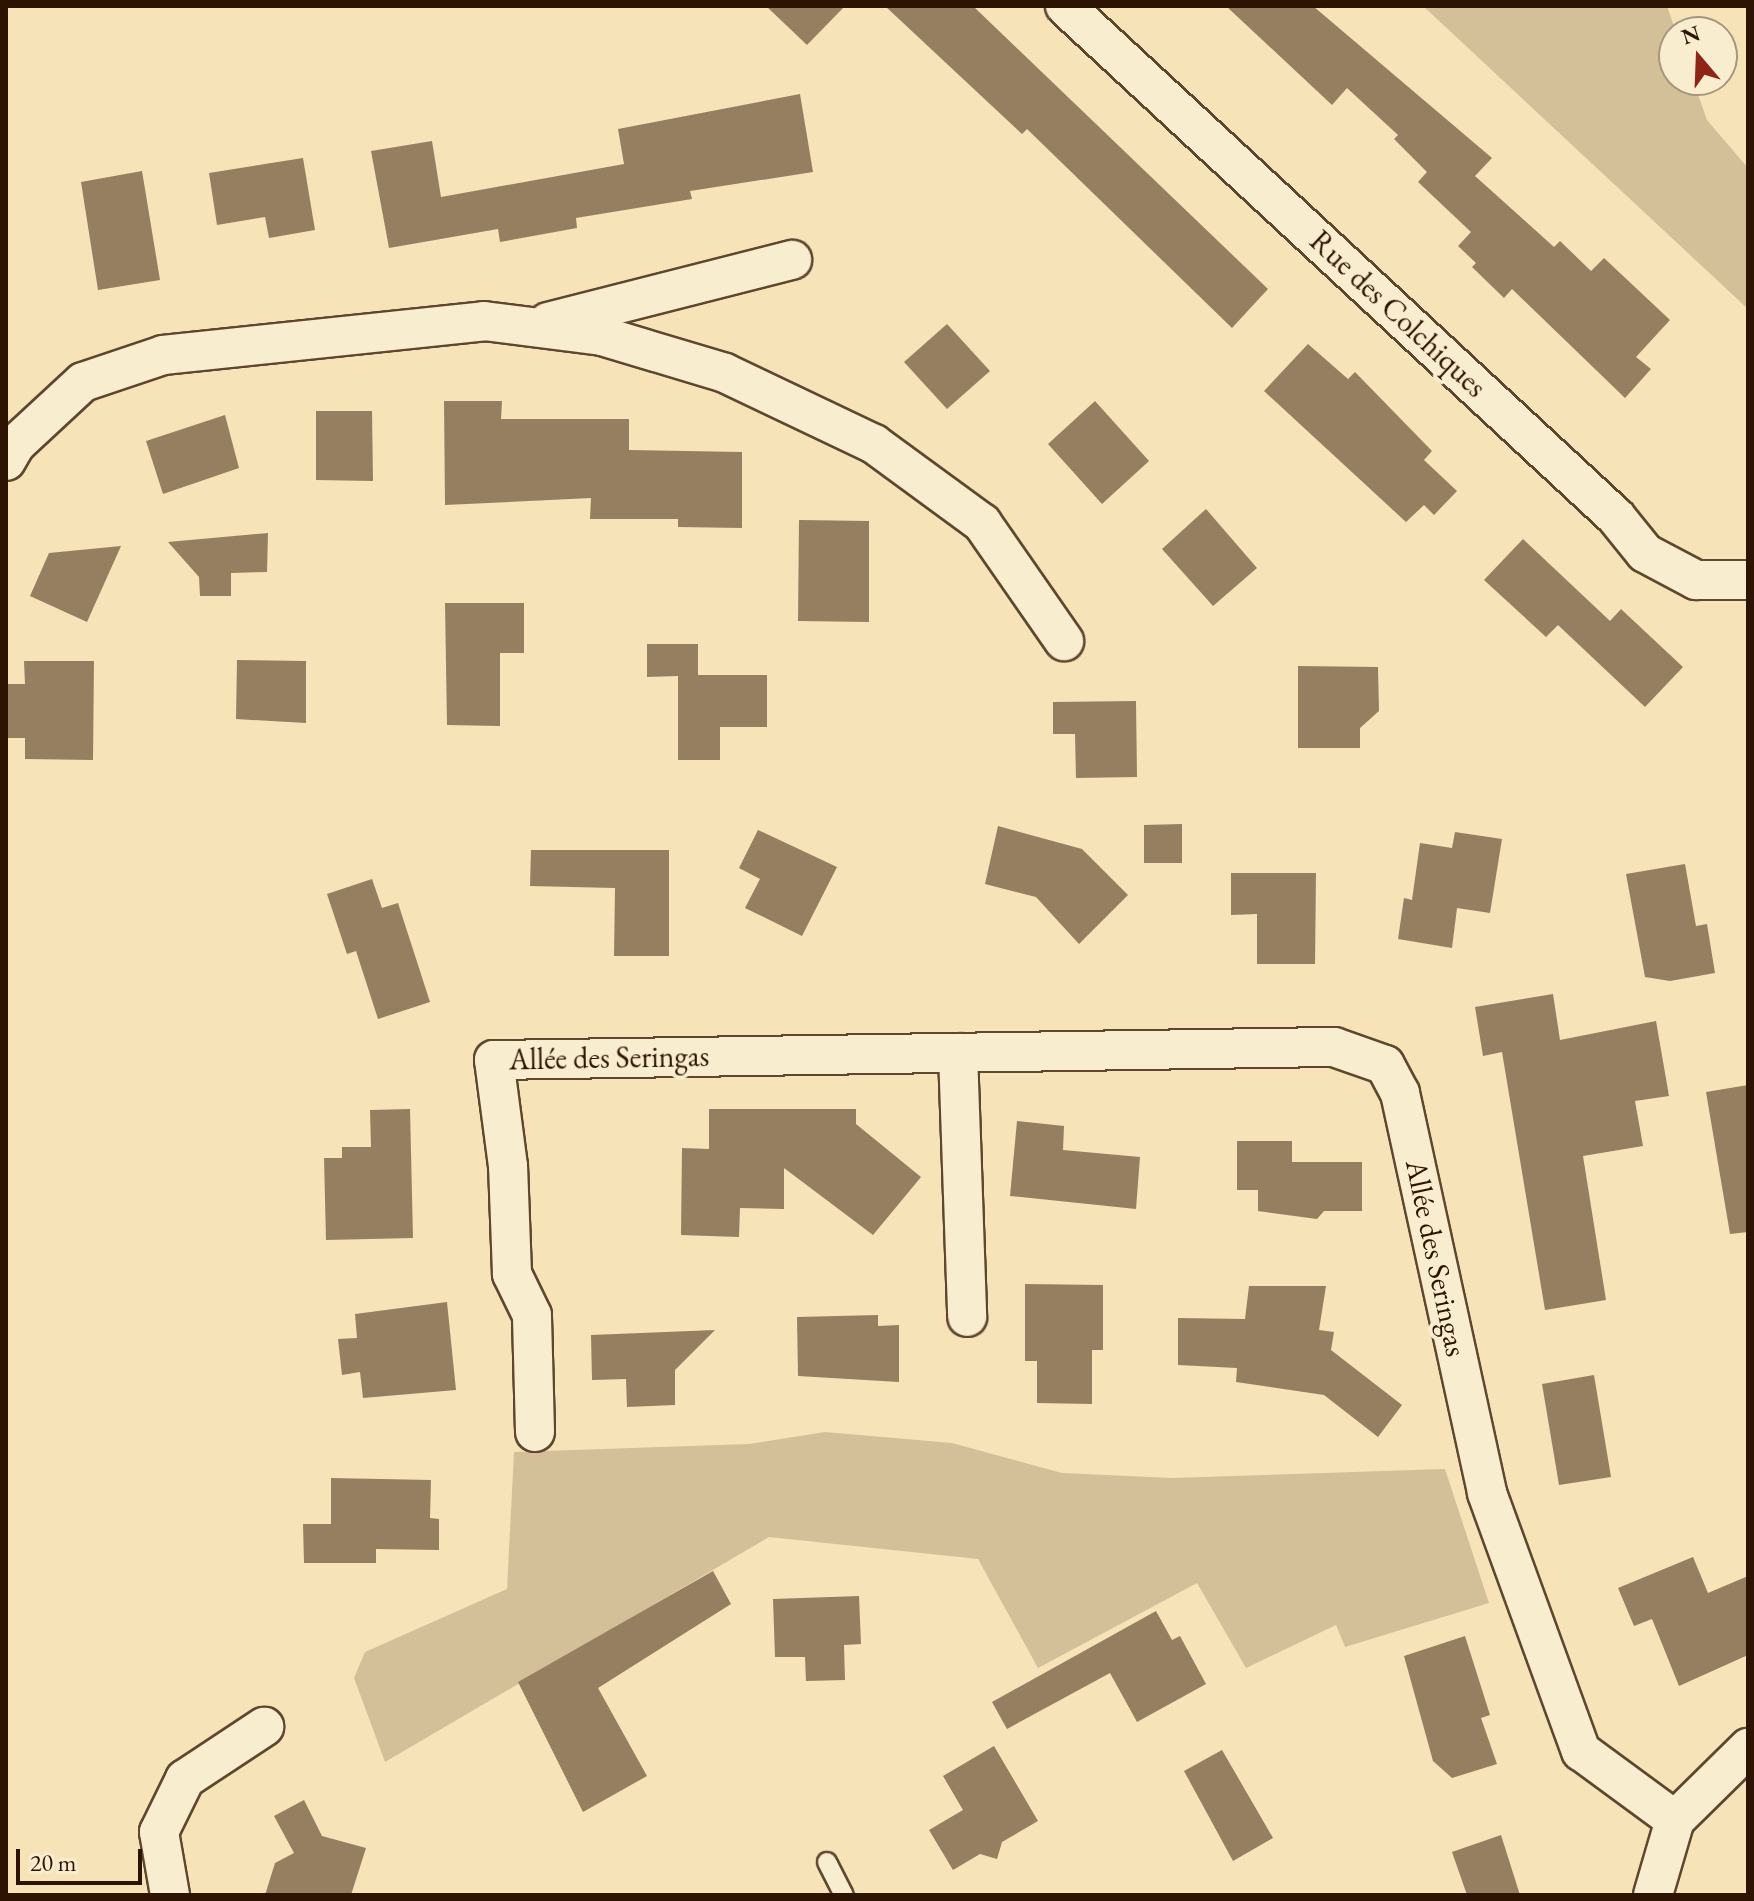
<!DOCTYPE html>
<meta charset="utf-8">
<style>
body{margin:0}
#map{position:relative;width:1754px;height:1901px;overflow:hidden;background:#f6e3b7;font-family:"EB Garamond",serif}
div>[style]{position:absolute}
.green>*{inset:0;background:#d4c098}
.building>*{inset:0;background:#957f60}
.roads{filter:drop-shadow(2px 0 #5e472f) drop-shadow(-2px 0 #5e472f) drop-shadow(0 2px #5e472f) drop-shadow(0 -2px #5e472f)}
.service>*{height:18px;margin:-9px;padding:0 9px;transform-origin:9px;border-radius:9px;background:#f9edd0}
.minor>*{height:38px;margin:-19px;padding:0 19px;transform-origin:19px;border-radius:19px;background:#f9edd0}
span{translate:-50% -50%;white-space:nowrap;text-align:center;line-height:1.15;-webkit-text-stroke:8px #f9edd0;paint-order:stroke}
.street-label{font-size:30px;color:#2c1302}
.frame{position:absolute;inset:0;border:8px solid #2c1302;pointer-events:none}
.north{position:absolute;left:1658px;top:16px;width:80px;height:80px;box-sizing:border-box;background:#f9edd0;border:2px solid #a7967e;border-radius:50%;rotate:341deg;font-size:22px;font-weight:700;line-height:32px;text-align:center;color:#2c1302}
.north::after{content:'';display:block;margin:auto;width:28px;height:36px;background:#8f2418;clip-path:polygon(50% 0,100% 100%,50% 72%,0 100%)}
.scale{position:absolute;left:16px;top:1849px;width:126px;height:36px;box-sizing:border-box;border:4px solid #2c1302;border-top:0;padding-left:10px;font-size:24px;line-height:28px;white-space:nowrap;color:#2c1302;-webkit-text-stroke:6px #f9edd0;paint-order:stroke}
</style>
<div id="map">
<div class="green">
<i style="clip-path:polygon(1423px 6px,1667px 6px,1676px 32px,1674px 80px,1693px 80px,1707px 120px,1748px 168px,1748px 309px)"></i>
<i style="clip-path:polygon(825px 1432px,952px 1443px,1062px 1473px,1172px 1478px,1445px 1469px,1489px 1603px,1345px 1647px,1336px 1625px,1246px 1668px,1197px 1583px,1038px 1668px,978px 1559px,769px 1537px,385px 1762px,354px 1678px,365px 1652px,507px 1589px,514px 1452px,749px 1444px)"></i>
</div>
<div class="building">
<i style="clip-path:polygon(766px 6px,845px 6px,807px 45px)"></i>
<i style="clip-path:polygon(885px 6px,973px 6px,1268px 289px,1232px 328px,1027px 129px,1022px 134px)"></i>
<i style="clip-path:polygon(1226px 6px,1313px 6px,1492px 158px,1475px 176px,1554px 247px,1560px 241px,1591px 271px,1604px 258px,1670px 320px,1636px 357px,1651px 369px,1625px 398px,1512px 289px,1504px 298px,1472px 267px,1476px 263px,1458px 246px,1471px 232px,1418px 182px,1427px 172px,1394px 139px,1398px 135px,1347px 88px,1332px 105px)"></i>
<i style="clip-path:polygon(800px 94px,813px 172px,690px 191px,692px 199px,576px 218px,577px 228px,500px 242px,498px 229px,389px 248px,371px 151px,432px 141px,441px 197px,624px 164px,618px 129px)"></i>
<i style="clip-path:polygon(303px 158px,315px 230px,269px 238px,265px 217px,217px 225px,209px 173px)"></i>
<i style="clip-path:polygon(142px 171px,160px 280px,98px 290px,81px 182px)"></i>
<i style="clip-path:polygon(947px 324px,990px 371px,947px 409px,904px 362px)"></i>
<i style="clip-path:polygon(1308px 344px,1348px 379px,1355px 372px,1432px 451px,1424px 460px,1457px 491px,1434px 515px,1424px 505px,1406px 522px,1264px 391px)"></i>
<i style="clip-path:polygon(444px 401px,502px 401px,501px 419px,629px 419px,629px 450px,742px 452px,742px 528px,678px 527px,678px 519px,590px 519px,591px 498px,445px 505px)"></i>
<i style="clip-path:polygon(1095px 401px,1149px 461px,1102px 504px,1048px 444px)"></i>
<i style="clip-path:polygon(316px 411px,372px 411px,373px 481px,316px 480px)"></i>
<i style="clip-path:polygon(225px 415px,239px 468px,163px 494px,146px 441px)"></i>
<i style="clip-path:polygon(1206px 509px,1257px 568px,1213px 606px,1162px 549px)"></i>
<i style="clip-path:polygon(799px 520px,869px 521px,869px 622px,798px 621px)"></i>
<i style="clip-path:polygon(268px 533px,267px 572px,231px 573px,231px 596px,200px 596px,199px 577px,168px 542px)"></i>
<i style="clip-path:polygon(1523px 539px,1610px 621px,1621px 609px,1683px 667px,1645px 707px,1558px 625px,1546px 637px,1484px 580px)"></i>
<i style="clip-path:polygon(121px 546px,87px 622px,30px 596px,49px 553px)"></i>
<i style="clip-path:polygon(445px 603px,524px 603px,524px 653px,500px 653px,500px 726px,447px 725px)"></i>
<i style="clip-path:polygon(647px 644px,698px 644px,698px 675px,767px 675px,767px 727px,720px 727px,720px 760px,678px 760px,678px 676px,647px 677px)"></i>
<i style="clip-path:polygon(237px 660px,306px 661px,306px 723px,236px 719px)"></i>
<i style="clip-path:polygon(24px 661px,94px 661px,93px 760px,25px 759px,25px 738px,6px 738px,6px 684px,25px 684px)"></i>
<i style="clip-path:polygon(1298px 666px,1378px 667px,1379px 711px,1360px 728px,1360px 748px,1298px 748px)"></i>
<i style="clip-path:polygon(1136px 701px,1137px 777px,1076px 778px,1075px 734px,1053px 734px,1053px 702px)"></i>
<i style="clip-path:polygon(1182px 824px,1182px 863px,1144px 863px,1144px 825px)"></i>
<i style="clip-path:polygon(998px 826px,1082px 849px,1128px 895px,1079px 944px,1036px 897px,985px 884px)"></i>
<i style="clip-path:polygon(758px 830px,837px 867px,802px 936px,745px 908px,760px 879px,739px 868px)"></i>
<i style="clip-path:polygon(1455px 832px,1502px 839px,1490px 913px,1457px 908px,1452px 948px,1398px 939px,1404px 898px,1412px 900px,1420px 843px,1452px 848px)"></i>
<i style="clip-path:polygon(531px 850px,669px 850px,669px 956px,614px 956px,615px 888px,530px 886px)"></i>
<i style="clip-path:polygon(1685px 864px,1696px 926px,1707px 924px,1715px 973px,1670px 981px,1645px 977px,1626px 874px)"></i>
<i style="clip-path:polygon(1231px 873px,1316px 873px,1315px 964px,1257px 964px,1257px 914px,1231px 915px)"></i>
<i style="clip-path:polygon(372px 879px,382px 908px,398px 903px,430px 1002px,378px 1019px,356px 951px,347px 954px,327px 894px)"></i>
<i style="clip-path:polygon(1553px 994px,1560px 1040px,1656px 1021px,1669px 1096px,1635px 1101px,1643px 1146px,1583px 1156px,1606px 1300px,1545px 1310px,1502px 1052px,1483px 1056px,1475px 1007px)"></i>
<i style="clip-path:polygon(1748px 1085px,1748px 1232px,1730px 1234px,1706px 1092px)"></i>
<i style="clip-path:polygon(410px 1109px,413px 1238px,326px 1240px,324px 1158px,342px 1158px,342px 1147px,371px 1147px,370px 1110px)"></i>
<i style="clip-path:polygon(709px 1109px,856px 1109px,856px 1124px,921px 1177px,873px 1235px,784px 1168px,784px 1209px,740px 1208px,739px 1237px,681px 1235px,682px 1148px,709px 1149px)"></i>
<i style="clip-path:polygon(1017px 1121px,1064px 1126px,1063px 1150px,1140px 1157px,1136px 1209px,1010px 1196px)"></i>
<i style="clip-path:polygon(1237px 1141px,1292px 1141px,1292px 1162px,1362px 1162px,1362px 1211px,1324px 1211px,1317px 1219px,1258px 1211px,1258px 1190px,1237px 1190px)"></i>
<i style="clip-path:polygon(1025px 1284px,1103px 1285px,1103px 1350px,1092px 1350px,1092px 1404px,1037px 1403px,1037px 1361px,1025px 1361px)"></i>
<i style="clip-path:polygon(1249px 1286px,1326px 1286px,1319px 1330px,1334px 1332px,1331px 1350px,1402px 1405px,1378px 1437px,1324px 1395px,1236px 1382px,1237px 1368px,1178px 1365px,1178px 1318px,1245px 1319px)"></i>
<i style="clip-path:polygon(447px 1302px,456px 1390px,363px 1398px,360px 1372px,342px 1375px,338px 1339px,357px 1338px,355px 1314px)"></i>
<i style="clip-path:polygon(878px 1315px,878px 1326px,899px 1325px,899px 1382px,798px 1376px,797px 1317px)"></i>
<i style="clip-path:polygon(715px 1330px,675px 1370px,675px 1405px,627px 1407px,626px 1379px,592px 1380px,591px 1335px)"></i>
<i style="clip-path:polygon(1594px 1375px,1611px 1477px,1559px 1485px,1542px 1384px)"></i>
<i style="clip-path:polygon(331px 1478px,431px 1480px,430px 1518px,439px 1519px,439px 1550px,376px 1549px,376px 1563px,304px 1563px,303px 1524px,331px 1524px)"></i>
<i style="clip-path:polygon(1693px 1557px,1708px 1593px,1748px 1576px,1748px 1655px,1679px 1686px,1652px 1619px,1634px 1626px,1618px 1588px)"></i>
<i style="clip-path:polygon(713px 1571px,731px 1604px,598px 1688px,647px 1776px,583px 1812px,518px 1682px)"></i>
<i style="clip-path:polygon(859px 1596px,861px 1644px,844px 1645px,845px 1680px,806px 1681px,805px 1657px,775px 1657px,773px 1599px)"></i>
<i style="clip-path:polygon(1156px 1611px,1172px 1640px,1180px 1636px,1206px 1684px,1137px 1722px,1110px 1673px,1007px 1729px,992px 1702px)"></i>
<i style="clip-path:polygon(1465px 1636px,1490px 1715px,1481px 1718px,1497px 1764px,1452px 1778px,1433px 1761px,1404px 1656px)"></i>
<i style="clip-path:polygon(994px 1746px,1038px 1821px,1002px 1842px,997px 1859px,980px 1854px,953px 1870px,929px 1830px,963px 1810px,943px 1776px)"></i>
<i style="clip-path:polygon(1222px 1750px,1273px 1838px,1233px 1861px,1184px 1771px)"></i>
<i style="clip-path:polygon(304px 1800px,322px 1836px,366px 1848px,351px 1895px,265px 1895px,275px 1863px,294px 1853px,274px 1816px)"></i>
<i style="clip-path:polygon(1501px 1835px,1520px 1895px,1467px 1895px,1452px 1852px)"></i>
</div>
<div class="roads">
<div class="service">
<i style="left:827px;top:1862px;width:37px;rotate:63deg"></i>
</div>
<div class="minor">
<i style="left:1065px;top:6px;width:751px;rotate:42.84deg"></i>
<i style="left:1616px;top:517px;width:46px;rotate:51.1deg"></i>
<i style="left:1645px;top:553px;width:58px;rotate:27.9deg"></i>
<i style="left:1696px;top:580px;width:52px"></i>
<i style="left:548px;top:322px;width:252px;rotate:-14.3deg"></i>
<i style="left:6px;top:461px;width:20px;rotate:-60deg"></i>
<i style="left:16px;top:444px;width:91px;rotate:-42.8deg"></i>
<i style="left:83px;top:382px;width:84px;rotate:-18.6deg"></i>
<i style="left:163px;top:355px;width:323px;rotate:-6deg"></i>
<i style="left:484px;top:321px;width:119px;rotate:7.2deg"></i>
<i style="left:602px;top:336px;width:128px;rotate:16.7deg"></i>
<i style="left:725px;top:373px;width:165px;rotate:25.5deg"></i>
<i style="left:874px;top:444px;width:134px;rotate:36.2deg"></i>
<i style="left:982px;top:523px;width:144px;rotate:55.2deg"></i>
<i style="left:958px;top:1053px;width:264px;rotate:88deg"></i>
<i style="left:535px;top:1432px;width:117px;rotate:-91.5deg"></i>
<i style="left:532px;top:1315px;width:46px;rotate:-116deg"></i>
<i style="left:512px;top:1274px;width:108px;rotate:-92.1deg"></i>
<i style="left:508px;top:1166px;width:107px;rotate:-97.5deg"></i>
<i style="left:494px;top:1060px;width:840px;rotate:-0.89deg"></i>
<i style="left:1334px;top:1047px;width:54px;rotate:19.4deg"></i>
<i style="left:1385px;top:1065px;width:32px;rotate:62deg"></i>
<i style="left:1400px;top:1093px;width:409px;rotate:77.7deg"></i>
<i style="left:1487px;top:1493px;width:275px;rotate:70deg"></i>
<i style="left:1581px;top:1751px;width:117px;rotate:36.3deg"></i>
<i style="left:170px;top:1895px;width:64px;rotate:-99.9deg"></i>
<i style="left:159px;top:1832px;width:59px;rotate:-63.9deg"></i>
<i style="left:185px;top:1779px;width:95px;rotate:-33.4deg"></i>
<i style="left:1653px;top:1895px;width:78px;rotate:-73.7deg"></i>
<i style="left:1675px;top:1820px;width:103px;rotate:-44.6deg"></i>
</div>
</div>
<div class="street-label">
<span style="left:1398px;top:314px;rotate:43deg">Rue des Colchiques</span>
<span style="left:609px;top:1058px;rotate:-1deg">Allée des Seringas</span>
<span style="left:1436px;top:1258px;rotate:78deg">Allée des Seringas</span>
</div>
<div class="frame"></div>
<div class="north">N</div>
<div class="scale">20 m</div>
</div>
